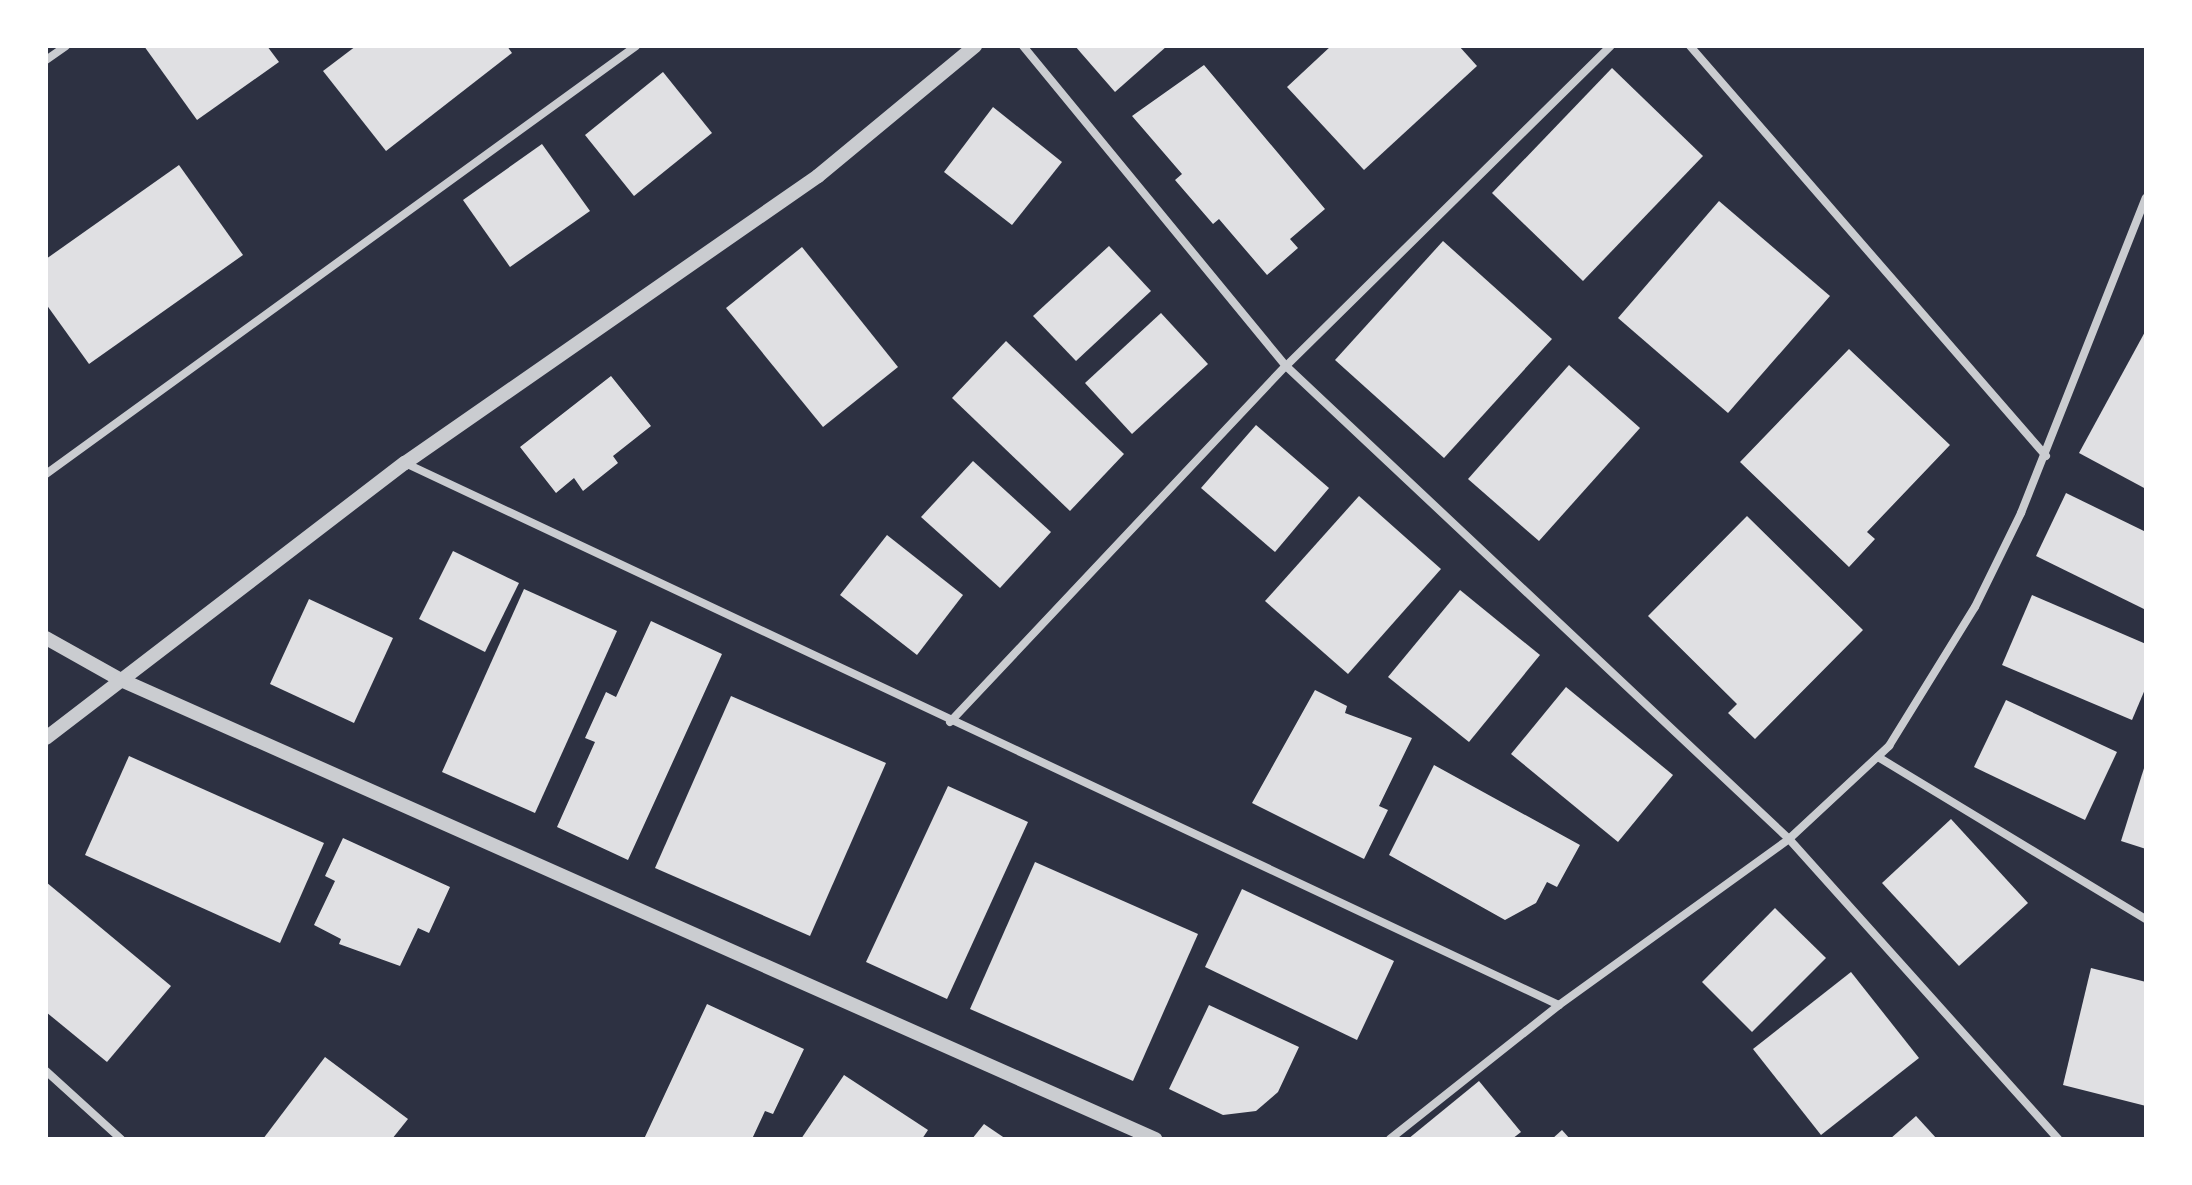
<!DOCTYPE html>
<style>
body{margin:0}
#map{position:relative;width:2192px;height:1185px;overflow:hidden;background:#2d3142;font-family:"Roboto Condensed",sans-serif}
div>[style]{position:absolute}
.building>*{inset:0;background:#e0e0e3}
.minor>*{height:8px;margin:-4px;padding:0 4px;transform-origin:4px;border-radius:4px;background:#caccd0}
.tertiary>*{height:14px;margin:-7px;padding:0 7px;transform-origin:7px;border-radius:7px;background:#caccd0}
span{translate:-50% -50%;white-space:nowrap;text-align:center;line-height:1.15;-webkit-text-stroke:6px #fff;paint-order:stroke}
.frame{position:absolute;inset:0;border:48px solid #fff;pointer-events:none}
</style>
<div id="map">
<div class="building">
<i style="clip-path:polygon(144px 46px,267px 46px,279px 62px,197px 120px)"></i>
<i style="clip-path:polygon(356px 46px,507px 46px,512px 53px,386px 151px,323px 71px)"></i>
<i style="clip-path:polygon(1075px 46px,1167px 46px,1115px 92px)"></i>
<i style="clip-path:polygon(1331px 46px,1459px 46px,1477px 66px,1364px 170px,1287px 87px)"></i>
<i style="clip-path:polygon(1204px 65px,1325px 209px,1290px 239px,1298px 248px,1267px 275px,1219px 219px,1213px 224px,1175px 180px,1182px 174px,1132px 116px)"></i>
<i style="clip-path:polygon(1612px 68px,1703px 156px,1583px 281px,1492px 193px)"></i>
<i style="clip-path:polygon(663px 72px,712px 133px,634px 196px,585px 135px)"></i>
<i style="clip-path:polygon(993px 107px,1062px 162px,1012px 225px,944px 172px)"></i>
<i style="clip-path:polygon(542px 144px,590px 211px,510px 267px,463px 200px)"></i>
<i style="clip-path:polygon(179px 165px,243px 255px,89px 364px,46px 304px,46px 259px)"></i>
<i style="clip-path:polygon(1719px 201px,1830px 296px,1728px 413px,1618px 318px)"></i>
<i style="clip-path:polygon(1443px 241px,1552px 339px,1444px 458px,1335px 360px)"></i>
<i style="clip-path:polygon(1109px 246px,1151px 291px,1076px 361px,1033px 316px)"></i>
<i style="clip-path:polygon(802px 247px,898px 367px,823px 427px,726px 308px)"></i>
<i style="clip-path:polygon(1161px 313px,1208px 364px,1132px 434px,1085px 383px)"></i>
<i style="clip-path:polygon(2146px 330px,2146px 489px,2079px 453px)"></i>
<i style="clip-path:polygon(1006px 341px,1124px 454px,1070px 511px,952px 398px)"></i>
<i style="clip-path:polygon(1849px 349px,1950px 445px,1867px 532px,1875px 539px,1849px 567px,1740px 462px)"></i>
<i style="clip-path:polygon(1569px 365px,1640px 428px,1539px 541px,1468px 479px)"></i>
<i style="clip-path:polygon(611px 376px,651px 426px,613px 456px,618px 463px,583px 491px,574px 478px,556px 493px,520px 447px)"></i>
<i style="clip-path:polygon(1256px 425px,1329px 488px,1275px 552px,1201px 488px)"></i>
<i style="clip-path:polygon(973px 461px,1051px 532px,1000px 588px,921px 517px)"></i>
<i style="clip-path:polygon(2066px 493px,2146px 532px,2146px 610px,2036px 556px)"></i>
<i style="clip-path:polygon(1359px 496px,1441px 569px,1348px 674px,1265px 601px)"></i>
<i style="clip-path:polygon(1747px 516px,1863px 630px,1755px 739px,1728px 713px,1737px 704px,1648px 616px)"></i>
<i style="clip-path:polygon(887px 535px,963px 595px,917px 655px,840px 595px)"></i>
<i style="clip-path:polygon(453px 551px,519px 583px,485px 652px,419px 619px)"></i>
<i style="clip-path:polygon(524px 589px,617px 631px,535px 813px,442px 772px)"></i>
<i style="clip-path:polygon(1460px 590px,1540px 655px,1469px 742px,1388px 677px)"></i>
<i style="clip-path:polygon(2032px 595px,2146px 644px,2146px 687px,2132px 720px,2002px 665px)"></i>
<i style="clip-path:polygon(309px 599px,393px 638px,354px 723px,270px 684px)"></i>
<i style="clip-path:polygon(651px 621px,722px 654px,628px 860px,557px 827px,595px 742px,585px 738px,606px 692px,616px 697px)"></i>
<i style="clip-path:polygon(1566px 687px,1673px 775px,1618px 842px,1511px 754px)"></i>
<i style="clip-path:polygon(1315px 690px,1347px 706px,1345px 713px,1412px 738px,1379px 806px,1388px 810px,1364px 859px,1252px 803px)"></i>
<i style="clip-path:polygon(731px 696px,886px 763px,810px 936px,655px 868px)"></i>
<i style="clip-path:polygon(2006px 700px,2117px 752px,2085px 820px,1974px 767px)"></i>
<i style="clip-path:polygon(129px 756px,324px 843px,280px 943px,85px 855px)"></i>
<i style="clip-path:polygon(1434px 765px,1580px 845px,1557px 887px,1547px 882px,1536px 903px,1505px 920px,1389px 855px)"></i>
<i style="clip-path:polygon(2145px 765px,2146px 766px,2146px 849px,2121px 841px)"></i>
<i style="clip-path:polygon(948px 786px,1028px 822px,947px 999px,866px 962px)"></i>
<i style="clip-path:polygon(1951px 819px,2028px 903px,1959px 966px,1882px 883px)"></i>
<i style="clip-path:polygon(343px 838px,450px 887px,429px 933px,418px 928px,400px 966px,339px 944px,341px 939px,314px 925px,335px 881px,325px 876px)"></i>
<i style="clip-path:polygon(1035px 862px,1198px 934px,1133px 1081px,970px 1009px)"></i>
<i style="clip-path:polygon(46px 882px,171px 986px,107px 1062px,46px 1012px)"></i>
<i style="clip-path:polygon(1242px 889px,1394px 961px,1357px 1040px,1205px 967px)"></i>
<i style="clip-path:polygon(1775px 908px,1826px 958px,1752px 1032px,1702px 982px)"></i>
<i style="clip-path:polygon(2091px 968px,2146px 982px,2146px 1106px,2063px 1085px)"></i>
<i style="clip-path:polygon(1851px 972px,1919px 1058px,1821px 1135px,1753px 1049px)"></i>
<i style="clip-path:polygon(707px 1004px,804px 1049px,773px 1114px,765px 1111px,752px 1139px,644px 1139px)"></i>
<i style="clip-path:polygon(1209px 1005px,1299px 1047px,1278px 1092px,1256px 1111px,1223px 1115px,1169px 1089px)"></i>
<i style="clip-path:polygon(325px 1057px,408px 1119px,392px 1139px,263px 1139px)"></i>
<i style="clip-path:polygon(844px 1075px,928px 1130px,922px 1139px,801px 1139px)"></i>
<i style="clip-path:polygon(1479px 1081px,1521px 1132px,1512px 1139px,1408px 1139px)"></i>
<i style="clip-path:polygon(1916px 1116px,1937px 1139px,1890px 1139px)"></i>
<i style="clip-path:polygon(984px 1124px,1006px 1139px,972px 1139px)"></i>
<i style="clip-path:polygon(1562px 1130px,1570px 1139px,1552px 1139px)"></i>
</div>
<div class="minor">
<i style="left:1023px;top:46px;width:414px;rotate:50.6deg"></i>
<i style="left:1286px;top:366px;width:690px;rotate:43.24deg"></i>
<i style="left:1789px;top:839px;width:403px;rotate:48.1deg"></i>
<i style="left:1690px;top:46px;width:543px;rotate:49.03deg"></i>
<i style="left:46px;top:60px;width:24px;rotate:-35deg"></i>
<i style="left:405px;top:463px;width:1275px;rotate:25.16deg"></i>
<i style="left:46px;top:474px;width:729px;rotate:-35.96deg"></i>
<i style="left:950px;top:722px;width:490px;rotate:-46.7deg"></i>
<i style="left:1286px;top:366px;width:456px;rotate:-44.6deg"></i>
<i style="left:1878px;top:757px;width:313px;rotate:31.2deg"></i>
<i style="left:46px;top:1071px;width:101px;rotate:42.2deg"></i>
<i style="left:1390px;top:1139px;width:216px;rotate:-38.4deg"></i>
<i style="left:1559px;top:1005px;width:284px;rotate:-35.8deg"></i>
<i style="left:1789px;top:839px;width:137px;rotate:-42.9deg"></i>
<i style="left:1889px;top:746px;width:163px;rotate:-58.3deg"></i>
<i style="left:1975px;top:607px;width:105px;rotate:-63.9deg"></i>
<i style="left:2021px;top:513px;width:339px;rotate:-68.4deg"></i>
</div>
<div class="tertiary">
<i style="left:46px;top:638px;width:84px;rotate:29.3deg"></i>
<i style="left:119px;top:679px;width:1134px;rotate:23.94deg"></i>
<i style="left:46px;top:738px;width:452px;rotate:-37.5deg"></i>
<i style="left:405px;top:463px;width:503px;rotate:-34.8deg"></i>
<i style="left:818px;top:176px;width:204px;rotate:-39.6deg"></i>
</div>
<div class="frame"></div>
</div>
